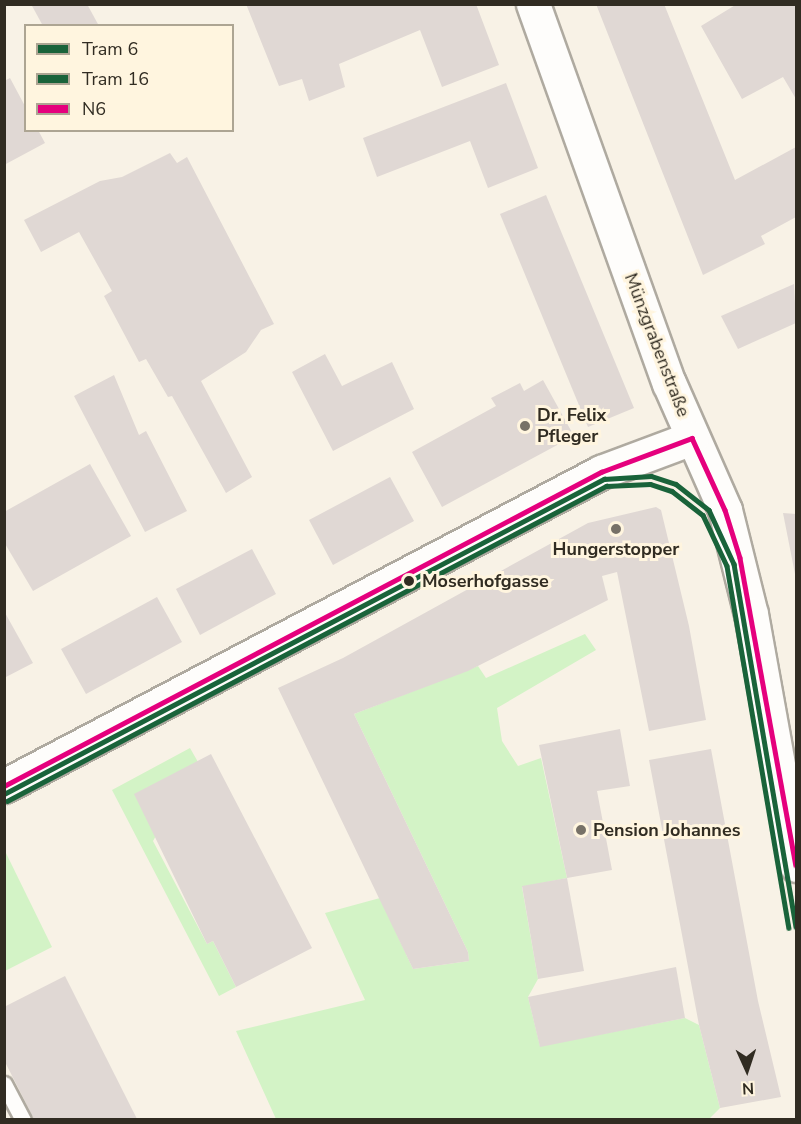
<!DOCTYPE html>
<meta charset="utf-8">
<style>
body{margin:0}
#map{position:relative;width:801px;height:1124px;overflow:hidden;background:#f8f2e6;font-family:"Nunito Sans",sans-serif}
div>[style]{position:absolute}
.green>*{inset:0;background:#d3f3c6}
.building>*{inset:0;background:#e0d8d4}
.roads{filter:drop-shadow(2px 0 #afaaa0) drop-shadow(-2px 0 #afaaa0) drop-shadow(0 2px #afaaa0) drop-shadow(0 -2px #afaaa0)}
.lane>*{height:15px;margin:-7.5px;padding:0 7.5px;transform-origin:7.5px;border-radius:7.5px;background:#fefdfb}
.secondary>*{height:33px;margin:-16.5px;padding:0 16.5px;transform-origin:16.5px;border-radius:16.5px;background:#fefdfb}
.bus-1>*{height:4.5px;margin:-2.25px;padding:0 2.25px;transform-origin:2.25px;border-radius:2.25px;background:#e5007d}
.tram-1>*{height:4.5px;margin:-2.25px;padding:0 2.25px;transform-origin:2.25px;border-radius:2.25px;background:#19633a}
.tram-2>*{height:4.5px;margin:-2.25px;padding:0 2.25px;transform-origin:2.25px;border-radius:2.25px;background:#19633a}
.dots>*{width:16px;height:16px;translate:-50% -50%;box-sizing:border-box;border:3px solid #fff5df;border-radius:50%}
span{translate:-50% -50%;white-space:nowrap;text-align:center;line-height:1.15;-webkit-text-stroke:6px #fff5df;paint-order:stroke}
.street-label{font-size:18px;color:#312c22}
.poi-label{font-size:18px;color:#312c22;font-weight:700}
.left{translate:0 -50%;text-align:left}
.stop-label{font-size:18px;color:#312c22;font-weight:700}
.frame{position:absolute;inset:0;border:6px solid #312c22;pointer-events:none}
.legend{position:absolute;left:24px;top:24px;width:210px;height:108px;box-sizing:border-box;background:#fff5df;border:2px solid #ada593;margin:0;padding:8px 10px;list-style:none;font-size:18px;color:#312c22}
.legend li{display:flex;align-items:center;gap:12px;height:30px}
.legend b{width:30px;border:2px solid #ada593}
.north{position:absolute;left:717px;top:1040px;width:60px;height:60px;-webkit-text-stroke:4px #fff5df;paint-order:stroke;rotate:177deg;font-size:16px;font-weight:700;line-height:24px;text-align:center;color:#312c22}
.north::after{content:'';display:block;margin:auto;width:21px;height:27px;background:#312c22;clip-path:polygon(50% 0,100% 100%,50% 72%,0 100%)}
</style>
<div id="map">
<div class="green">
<i style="clip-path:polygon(585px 634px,596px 650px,497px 708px,502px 741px,518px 766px,541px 758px,567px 878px,522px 887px,538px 979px,528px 997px,540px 1046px,685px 1018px,699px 1025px,720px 1108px,708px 1120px,276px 1119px,236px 1031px,365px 1000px,325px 913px,380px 898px,413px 969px,469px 961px,468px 952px,354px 714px,478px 666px,486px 678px)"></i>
<i style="clip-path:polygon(190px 748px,198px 762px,153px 841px,207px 944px,213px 941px,236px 987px,219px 996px,112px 790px)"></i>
<i style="clip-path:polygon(4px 849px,52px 947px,5px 971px,4px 971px)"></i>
</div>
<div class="building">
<i style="clip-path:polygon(31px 4px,87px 4px,99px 26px,43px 26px)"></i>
<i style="clip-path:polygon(246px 4px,476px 4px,499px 65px,442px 87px,420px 30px,339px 64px,345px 87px,309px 101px,302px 79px,279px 86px)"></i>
<i style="clip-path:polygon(596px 4px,664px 4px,735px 180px,796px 147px,796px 217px,761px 236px,765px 244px,703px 275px)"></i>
<i style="clip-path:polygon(737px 4px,796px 4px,796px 99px,783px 77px,742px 99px,701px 26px)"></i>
<i style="clip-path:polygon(10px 78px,26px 108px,26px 130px,38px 130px,45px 143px,4px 165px,4px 81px)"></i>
<i style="clip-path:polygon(506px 83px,538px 168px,488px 188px,470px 141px,377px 177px,363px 138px)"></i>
<i style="clip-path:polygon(170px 153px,177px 163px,187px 157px,274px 324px,261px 330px,246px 352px,201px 381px,252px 477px,226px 493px,172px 396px,168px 397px,146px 359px,139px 362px,104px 296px,112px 291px,79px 232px,41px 252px,24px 220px,100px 181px,122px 177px)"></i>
<i style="clip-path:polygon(546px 195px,634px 408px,588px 427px,500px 214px)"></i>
<i style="clip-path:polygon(794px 284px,796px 323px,738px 349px,721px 316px)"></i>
<i style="clip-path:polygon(325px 354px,342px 386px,392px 362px,414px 409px,333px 451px,292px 372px)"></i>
<i style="clip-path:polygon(114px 375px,139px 435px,146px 431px,187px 511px,145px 532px,74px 396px)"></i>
<i style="clip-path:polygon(543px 380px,574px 436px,442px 507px,412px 452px,496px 406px,491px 398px,520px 383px,524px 391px)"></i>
<i style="clip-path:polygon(90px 464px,131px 536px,33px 591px,4px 542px,4px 512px)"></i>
<i style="clip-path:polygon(390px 477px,414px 521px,333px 565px,309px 520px)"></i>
<i style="clip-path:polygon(656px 507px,661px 510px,689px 626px,706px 720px,649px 731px,617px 572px,602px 576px,608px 600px,468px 671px,354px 714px,468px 952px,469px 961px,413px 969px,278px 688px,343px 658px,588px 523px)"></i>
<i style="clip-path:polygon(783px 513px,796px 514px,796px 574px,795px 574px)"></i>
<i style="clip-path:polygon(252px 549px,276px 594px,200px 635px,176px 589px)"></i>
<i style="clip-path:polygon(157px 597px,182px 642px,86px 694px,61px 649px)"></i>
<i style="clip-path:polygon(4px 611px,33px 663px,4px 678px)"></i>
<i style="clip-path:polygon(620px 729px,630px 786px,597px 791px,612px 870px,567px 878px,539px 745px)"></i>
<i style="clip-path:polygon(711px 749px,758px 1001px,781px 1097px,720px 1108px,699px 1025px,649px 760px)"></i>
<i style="clip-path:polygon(211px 754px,312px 948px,236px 987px,213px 941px,207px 944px,134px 794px)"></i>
<i style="clip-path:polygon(567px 878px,584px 971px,538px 979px,522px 886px)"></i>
<i style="clip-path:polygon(676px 967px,685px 1018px,540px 1047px,528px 997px)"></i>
<i style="clip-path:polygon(65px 976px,137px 1119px,34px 1119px,4px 1060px,4px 1007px)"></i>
</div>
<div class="roads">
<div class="lane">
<i style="left:4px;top:1084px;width:41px;rotate:62.2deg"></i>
</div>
<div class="secondary">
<i style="left:533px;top:4px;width:403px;rotate:70.3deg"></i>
<i style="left:669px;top:383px;width:139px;rotate:66.2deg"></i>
<i style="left:725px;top:510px;width:107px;rotate:76deg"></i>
<i style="left:751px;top:614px;width:255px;rotate:79.8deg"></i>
<i style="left:4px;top:786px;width:675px;rotate:-27.74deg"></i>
<i style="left:601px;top:472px;width:97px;rotate:-20.5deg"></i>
</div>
</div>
<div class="bus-1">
<i style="left:692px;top:438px;width:79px;rotate:65.4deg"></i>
<i style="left:725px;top:510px;width:50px;rotate:72.6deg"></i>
<i style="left:740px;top:558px;width:312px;rotate:79.7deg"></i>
<i style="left:4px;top:786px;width:675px;rotate:-27.74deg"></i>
<i style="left:601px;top:472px;width:97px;rotate:-20.5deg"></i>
</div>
<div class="tram-1">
<i style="left:4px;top:794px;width:678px;rotate:-27.7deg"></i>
<i style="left:604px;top:479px;width:47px;rotate:-3.7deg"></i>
<i style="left:651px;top:476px;width:26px;rotate:18deg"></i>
<i style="left:676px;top:484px;width:42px;rotate:38.2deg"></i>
<i style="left:709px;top:510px;width:60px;rotate:65.2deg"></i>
<i style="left:734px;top:564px;width:368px;rotate:80.3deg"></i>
</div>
<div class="tram-2">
<i style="left:7px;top:801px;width:677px;rotate:-27.74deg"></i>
<i style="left:606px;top:486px;width:44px;rotate:-2.6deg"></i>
<i style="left:650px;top:484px;width:23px;rotate:18deg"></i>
<i style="left:672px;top:491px;width:39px;rotate:38deg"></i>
<i style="left:703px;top:515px;width:56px;rotate:64.8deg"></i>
<i style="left:727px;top:566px;width:367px;rotate:80.3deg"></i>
</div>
<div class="dots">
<i style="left:525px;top:426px;background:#777167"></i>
<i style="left:616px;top:529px;background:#777167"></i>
<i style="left:409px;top:581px;background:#312c22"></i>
<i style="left:581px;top:830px;background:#777167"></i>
</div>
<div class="street-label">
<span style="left:657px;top:345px;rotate:69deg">Münzgrabenstraße</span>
</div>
<div class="poi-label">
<span class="left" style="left:537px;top:426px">Dr. Felix<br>Pfleger</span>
<span style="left:616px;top:549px">Hungerstopper</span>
<span class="left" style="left:593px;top:830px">Pension Johannes</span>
</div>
<div class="stop-label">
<span class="left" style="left:422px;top:581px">Moserhofgasse</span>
</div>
<div class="frame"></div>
<ul class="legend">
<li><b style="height:8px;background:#19633a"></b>Tram 6</li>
<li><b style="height:8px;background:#19633a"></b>Tram 16</li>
<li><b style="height:8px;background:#e5007d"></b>N6</li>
</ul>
<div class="north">N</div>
</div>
